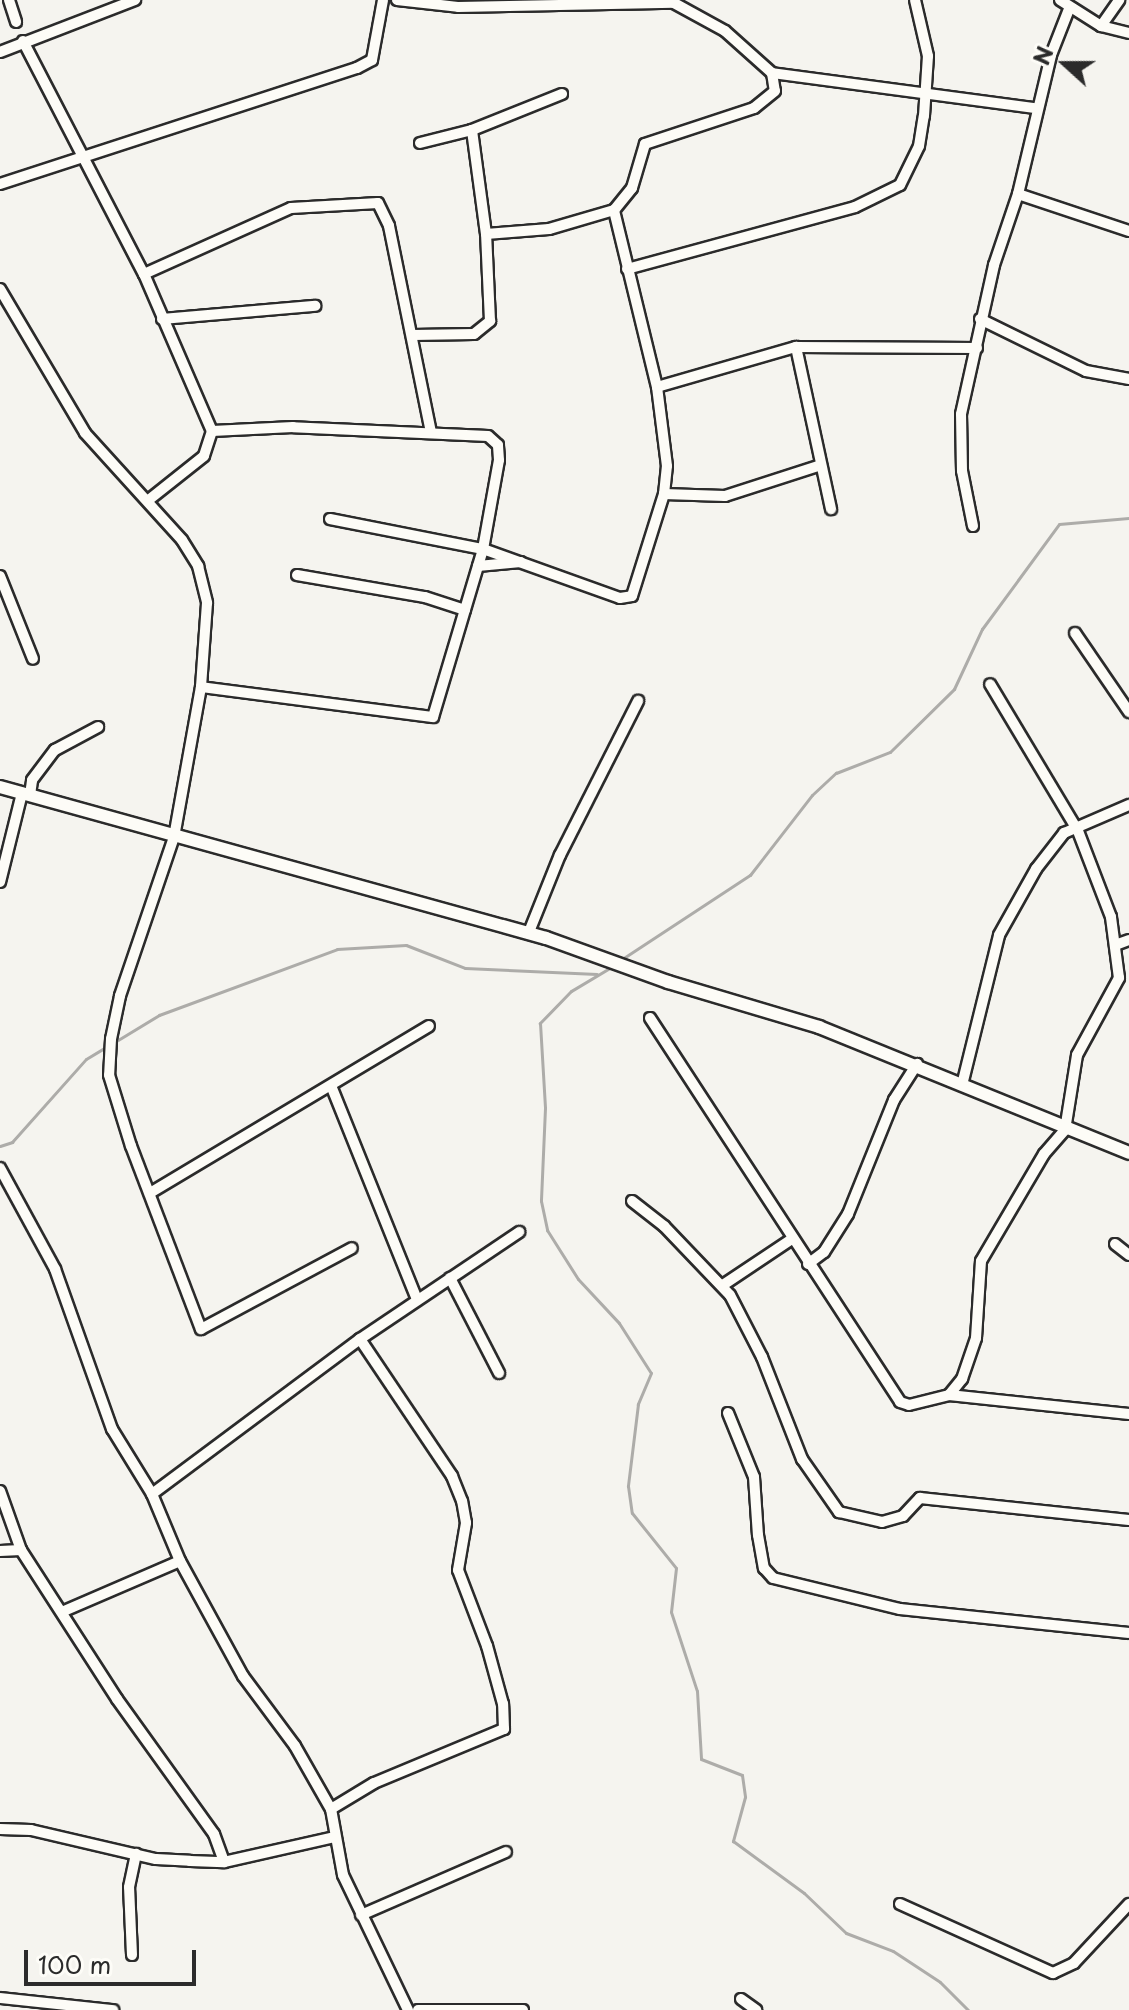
<!DOCTYPE html>
<style>
body{margin:0}
#map{position:relative;width:1129px;height:2010px;overflow:hidden;background:#f5f4ef;font-family:"Playpen Sans",sans-serif}
div>[style]{position:absolute}
.stream>*{height:3px;margin:-1.5px;padding:0 1.5px;transform-origin:1.5px;border-radius:1.5px;background:#adaca9}
.roads{filter:drop-shadow(2px 0 #2b2b2b) drop-shadow(-2px 0 #2b2b2b) drop-shadow(0 2px #2b2b2b) drop-shadow(0 -2px #2b2b2b)}
.minor>*{height:10px;margin:-5px;padding:0 5px;transform-origin:5px;border-radius:5px;background:#fdfcf7}
.tertiary>*{height:12px;margin:-6px;padding:0 6px;transform-origin:6px;border-radius:6px;background:#fdfcf7}
span{translate:-50% -50%;white-space:nowrap;text-align:center;line-height:1.15;-webkit-text-stroke:8px #fdfcf7;paint-order:stroke}
.north{position:absolute;left:1025px;top:24px;width:80px;height:80px;-webkit-text-stroke:6px #fdfcf7;paint-order:stroke;rotate:291deg;font-size:22px;font-weight:700;line-height:32px;text-align:center;color:#2b2b2b}
.north::after{content:'';display:block;margin:auto;width:28px;height:36px;background:#2b2b2b;clip-path:polygon(50% 0,100% 100%,50% 72%,0 100%)}
.scale{position:absolute;left:24px;top:1950px;width:172px;height:36px;box-sizing:border-box;border:4px solid #2b2b2b;border-top:0;padding-left:10px;font-size:24px;line-height:28px;white-space:nowrap;color:#2b2b2b;-webkit-text-stroke:6px #fdfcf7;paint-order:stroke}
</style>
<div id="map">
<div class="stream">
<i style="left:619px;top:961px;width:157px;rotate:-33.3deg"></i>
<i style="left:750px;top:875px;width:101px;rotate:-52.2deg"></i>
<i style="left:812px;top:795px;width:33px;rotate:-43deg"></i>
<i style="left:836px;top:773px;width:58px;rotate:-21.3deg"></i>
<i style="left:890px;top:752px;width:90px;rotate:-44.5deg"></i>
<i style="left:954px;top:689px;width:66px;rotate:-65deg"></i>
<i style="left:982px;top:629px;width:130px;rotate:-53.7deg"></i>
<i style="left:1059px;top:524px;width:70px;rotate:-4.9deg"></i>
<i style="left:613px;top:966px;width:49px;rotate:149.2deg"></i>
<i style="left:571px;top:991px;width:45px;rotate:134.1deg"></i>
<i style="left:540px;top:1023px;width:85px;rotate:86.6deg"></i>
<i style="left:545px;top:1108px;width:93px;rotate:92.5deg"></i>
<i style="left:541px;top:1201px;width:30px;rotate:78deg"></i>
<i style="left:547px;top:1230px;width:58px;rotate:57.7deg"></i>
<i style="left:578px;top:1279px;width:60px;rotate:47deg"></i>
<i style="left:619px;top:1323px;width:59px;rotate:57.4deg"></i>
<i style="left:651px;top:1373px;width:34px;rotate:113deg"></i>
<i style="left:638px;top:1404px;width:83px;rotate:97deg"></i>
<i style="left:628px;top:1486px;width:27px;rotate:82deg"></i>
<i style="left:632px;top:1513px;width:70px;rotate:51.3deg"></i>
<i style="left:676px;top:1568px;width:44px;rotate:96.5deg"></i>
<i style="left:671px;top:1612px;width:83px;rotate:71.8deg"></i>
<i style="left:697px;top:1691px;width:68px;rotate:86.6deg"></i>
<i style="left:701px;top:1759px;width:44px;rotate:21.3deg"></i>
<i style="left:742px;top:1775px;width:22px;rotate:82deg"></i>
<i style="left:745px;top:1797px;width:46px;rotate:105.3deg"></i>
<i style="left:733px;top:1841px;width:88px;rotate:36.2deg"></i>
<i style="left:804px;top:1893px;width:58px;rotate:43.6deg"></i>
<i style="left:846px;top:1933px;width:50px;rotate:21deg"></i>
<i style="left:893px;top:1951px;width:56px;rotate:33.4deg"></i>
<i style="left:940px;top:1982px;width:40px;rotate:45deg"></i>
<i style="left:113px;top:1043px;width:54px;rotate:-31.3deg"></i>
<i style="left:159px;top:1015px;width:190px;rotate:-20.3deg"></i>
<i style="left:337px;top:949px;width:69px;rotate:-3.3deg"></i>
<i style="left:406px;top:945px;width:63px;rotate:21.3deg"></i>
<i style="left:465px;top:968px;width:132px;rotate:2.6deg"></i>
<i style="left:0;top:1146px;width:13px;rotate:-18deg"></i>
<i style="left:12px;top:1142px;width:111px;rotate:-48.3deg"></i>
<i style="left:86px;top:1059px;width:23px;rotate:-31deg"></i>
</div>
<div class="roads">
<div class="minor">
<i style="left:9px;top:0;width:23px;rotate:72deg"></i>
<i style="left:397px;top:0;width:61px;rotate:6.5deg"></i>
<i style="left:458px;top:7px;width:216px;rotate:-1.1deg"></i>
<i style="left:674px;top:3px;width:58px;rotate:28.8deg"></i>
<i style="left:725px;top:31px;width:63px;rotate:41.8deg"></i>
<i style="left:772px;top:73px;width:18px;rotate:81deg"></i>
<i style="left:775px;top:91px;width:27px;rotate:141deg"></i>
<i style="left:754px;top:108px;width:115px;rotate:161.7deg"></i>
<i style="left:645px;top:144px;width:46px;rotate:106.5deg"></i>
<i style="left:632px;top:188px;width:28px;rotate:129deg"></i>
<i style="left:614px;top:210px;width:68px;rotate:163.7deg"></i>
<i style="left:549px;top:229px;width:63px;rotate:175.5deg"></i>
<i style="left:1060px;top:0;width:49px;rotate:32.4deg"></i>
<i style="left:1101px;top:26px;width:29px;rotate:14deg"></i>
<i style="left:1101px;top:26px;width:32px;rotate:-55deg"></i>
<i style="left:23px;top:41px;width:263px;rotate:62.6deg"></i>
<i style="left:144px;top:274px;width:171px;rotate:66.6deg"></i>
<i style="left:212px;top:431px;width:26px;rotate:108deg"></i>
<i style="left:204px;top:456px;width:69px;rotate:141.5deg"></i>
<i style="left:0;top:52px;width:145px;rotate:-21.1deg"></i>
<i style="left:772px;top:73px;width:266px;rotate:7.6deg"></i>
<i style="left:420px;top:143px;width:54px;rotate:-14deg"></i>
<i style="left:472px;top:130px;width:97px;rotate:-21.8deg"></i>
<i style="left:0;top:184px;width:375px;rotate:-18deg"></i>
<i style="left:357px;top:68px;width:17px;rotate:-28deg"></i>
<i style="left:372px;top:60px;width:61px;rotate:-79.6deg"></i>
<i style="left:1018px;top:194px;width:117px;rotate:18.4deg"></i>
<i style="left:627px;top:269px;width:236px;rotate:-15.2deg"></i>
<i style="left:855px;top:207px;width:50px;rotate:-26.1deg"></i>
<i style="left:900px;top:185px;width:43px;rotate:-64deg"></i>
<i style="left:919px;top:146px;width:30px;rotate:-81deg"></i>
<i style="left:924px;top:116px;width:60px;rotate:-86.2deg"></i>
<i style="left:928px;top:56px;width:57px;rotate:-103.1deg"></i>
<i style="left:144px;top:274px;width:161px;rotate:-24.2deg"></i>
<i style="left:291px;top:208px;width:87px;rotate:-3.3deg"></i>
<i style="left:378px;top:203px;width:25px;rotate:64deg"></i>
<i style="left:389px;top:226px;width:211px;rotate:78.5deg"></i>
<i style="left:0;top:289px;width:167px;rotate:59.4deg"></i>
<i style="left:85px;top:433px;width:144px;rotate:47.8deg"></i>
<i style="left:182px;top:540px;width:31px;rotate:58deg"></i>
<i style="left:198px;top:566px;width:38px;rotate:76deg"></i>
<i style="left:207px;top:603px;width:84px;rotate:94.1deg"></i>
<i style="left:201px;top:687px;width:152px;rotate:100.2deg"></i>
<i style="left:174px;top:837px;width:168px;rotate:108.8deg"></i>
<i style="left:120px;top:996px;width:44px;rotate:101.8deg"></i>
<i style="left:111px;top:1039px;width:36px;rotate:93deg"></i>
<i style="left:109px;top:1075px;width:74px;rotate:72.8deg"></i>
<i style="left:131px;top:1146px;width:196px;rotate:69.1deg"></i>
<i style="left:201px;top:1329px;width:171px;rotate:-28.2deg"></i>
<i style="left:162px;top:319px;width:154px;rotate:-4.9deg"></i>
<i style="left:980px;top:319px;width:118px;rotate:26.1deg"></i>
<i style="left:1086px;top:371px;width:44px;rotate:10.5deg"></i>
<i style="left:413px;top:335px;width:61px;rotate:-0.9deg"></i>
<i style="left:474px;top:334px;width:21px;rotate:-39deg"></i>
<i style="left:490px;top:321px;width:87px;rotate:-92.6deg"></i>
<i style="left:486px;top:234px;width:105px;rotate:-97.7deg"></i>
<i style="left:796px;top:347px;width:166px;rotate:77.8deg"></i>
<i style="left:657px;top:387px;width:145px;rotate:-16.1deg"></i>
<i style="left:796px;top:347px;width:181px;rotate:0.3deg"></i>
<i style="left:664px;top:494px;width:61px;rotate:1.9deg"></i>
<i style="left:725px;top:496px;width:101px;rotate:-17.9deg"></i>
<i style="left:330px;top:519px;width:156px;rotate:11.1deg"></i>
<i style="left:483px;top:549px;width:145px;rotate:19.7deg"></i>
<i style="left:620px;top:598px;width:12px;rotate:-9deg"></i>
<i style="left:632px;top:596px;width:107px;rotate:-72.6deg"></i>
<i style="left:664px;top:494px;width:28px;rotate:-84deg"></i>
<i style="left:667px;top:466px;width:80px;rotate:-97.2deg"></i>
<i style="left:657px;top:387px;width:182px;rotate:-103.7deg"></i>
<i style="left:973px;top:526px;width:56px;rotate:-101.3deg"></i>
<i style="left:962px;top:471px;width:57px;rotate:-91deg"></i>
<i style="left:961px;top:414px;width:153px;rotate:-77.5deg"></i>
<i style="left:994px;top:265px;width:75px;rotate:-71.3deg"></i>
<i style="left:1018px;top:194px;width:143px;rotate:-76.6deg"></i>
<i style="left:1051px;top:55px;width:49px;rotate:-68.6deg"></i>
<i style="left:478px;top:566px;width:43px;rotate:-5.3deg"></i>
<i style="left:297px;top:575px;width:130px;rotate:9.8deg"></i>
<i style="left:425px;top:597px;width:42px;rotate:18deg"></i>
<i style="left:0;top:576px;width:89px;rotate:68.3deg"></i>
<i style="left:1075px;top:633px;width:96px;rotate:55.6deg"></i>
<i style="left:201px;top:687px;width:234px;rotate:7.4deg"></i>
<i style="left:433px;top:717px;width:175px;rotate:-73.4deg"></i>
<i style="left:483px;top:549px;width:90px;rotate:-79.8deg"></i>
<i style="left:499px;top:460px;width:15px;rotate:-94deg"></i>
<i style="left:498px;top:445px;width:13px;rotate:-138deg"></i>
<i style="left:488px;top:436px;width:195px;rotate:-177.4deg"></i>
<i style="left:293px;top:427px;width:81px;rotate:177.2deg"></i>
<i style="left:30px;top:795px;width:15px;rotate:-82deg"></i>
<i style="left:32px;top:780px;width:38px;rotate:-53deg"></i>
<i style="left:55px;top:750px;width:49px;rotate:-28.1deg"></i>
<i style="left:0;top:882px;width:92px;rotate:-76.1deg"></i>
<i style="left:529px;top:932px;width:83px;rotate:-68.1deg"></i>
<i style="left:560px;top:855px;width:173px;rotate:-63.1deg"></i>
<i style="left:1118px;top:944px;width:12px;rotate:-20deg"></i>
<i style="left:650px;top:1018px;width:458px;rotate:56.9deg"></i>
<i style="left:900px;top:1402px;width:9px;rotate:18deg"></i>
<i style="left:909px;top:1405px;width:41px;rotate:-14deg"></i>
<i style="left:949px;top:1395px;width:181px;rotate:6deg"></i>
<i style="left:962px;top:1085px;width:154px;rotate:-76.1deg"></i>
<i style="left:999px;top:935px;width:76px;rotate:-60.7deg"></i>
<i style="left:1036px;top:869px;width:46px;rotate:-52.1deg"></i>
<i style="left:1064px;top:833px;width:71px;rotate:-23.3deg"></i>
<i style="left:332px;top:1088px;width:227px;rotate:68.1deg"></i>
<i style="left:0;top:1168px;width:115px;rotate:61.4deg"></i>
<i style="left:55px;top:1269px;width:170px;rotate:70.4deg"></i>
<i style="left:112px;top:1429px;width:76px;rotate:58.4deg"></i>
<i style="left:152px;top:1494px;width:73px;rotate:67.3deg"></i>
<i style="left:180px;top:1561px;width:131px;rotate:61.3deg"></i>
<i style="left:243px;top:1676px;width:87px;rotate:53.4deg"></i>
<i style="left:295px;top:1746px;width:73px;rotate:60.3deg"></i>
<i style="left:331px;top:1809px;width:67px;rotate:79.7deg"></i>
<i style="left:343px;top:1875px;width:150px;rotate:64.3deg"></i>
<i style="left:150px;top:1193px;width:325px;rotate:-30.9deg"></i>
<i style="left:632px;top:1201px;width:41px;rotate:38deg"></i>
<i style="left:664px;top:1226px;width:95px;rotate:46.3deg"></i>
<i style="left:730px;top:1295px;width:70px;rotate:62.7deg"></i>
<i style="left:762px;top:1357px;width:110px;rotate:68.6deg"></i>
<i style="left:802px;top:1459px;width:65px;rotate:55.1deg"></i>
<i style="left:839px;top:1512px;width:44px;rotate:13.1deg"></i>
<i style="left:882px;top:1522px;width:22px;rotate:-16deg"></i>
<i style="left:903px;top:1516px;width:25px;rotate:-47deg"></i>
<i style="left:920px;top:1498px;width:210px;rotate:6deg"></i>
<i style="left:1115px;top:1244px;width:18px;rotate:38deg"></i>
<i style="left:808px;top:1264px;width:20px;rotate:-37deg"></i>
<i style="left:824px;top:1252px;width:45px;rotate:-57.7deg"></i>
<i style="left:848px;top:1214px;width:123px;rotate:-68deg"></i>
<i style="left:894px;top:1100px;width:43px;rotate:-57.4deg"></i>
<i style="left:450px;top:1278px;width:107px;rotate:62.7deg"></i>
<i style="left:723px;top:1285px;width:83px;rotate:-33.7deg"></i>
<i style="left:949px;top:1395px;width:21px;rotate:-51deg"></i>
<i style="left:962px;top:1379px;width:43px;rotate:-71.1deg"></i>
<i style="left:976px;top:1338px;width:77px;rotate:-86.3deg"></i>
<i style="left:981px;top:1261px;width:124px;rotate:-59.5deg"></i>
<i style="left:1044px;top:1154px;width:32px;rotate:-49deg"></i>
<i style="left:1065px;top:1130px;width:76px;rotate:-80.9deg"></i>
<i style="left:1077px;top:1055px;width:88px;rotate:-61.4deg"></i>
<i style="left:1119px;top:978px;width:62px;rotate:-97.5deg"></i>
<i style="left:1111px;top:917px;width:92px;rotate:-111deg"></i>
<i style="left:1078px;top:831px;width:171px;rotate:-120.9deg"></i>
<i style="left:728px;top:1413px;width:69px;rotate:67.9deg"></i>
<i style="left:754px;top:1477px;width:58px;rotate:86.1deg"></i>
<i style="left:758px;top:1535px;width:34px;rotate:80deg"></i>
<i style="left:764px;top:1568px;width:13px;rotate:48deg"></i>
<i style="left:773px;top:1578px;width:131px;rotate:13.7deg"></i>
<i style="left:900px;top:1609px;width:230px;rotate:6deg"></i>
<i style="left:0;top:1491px;width:63px;rotate:70.4deg"></i>
<i style="left:21px;top:1550px;width:177px;rotate:57.2deg"></i>
<i style="left:117px;top:1699px;width:166px;rotate:54.3deg"></i>
<i style="left:214px;top:1834px;width:30px;rotate:70deg"></i>
<i style="left:152px;top:1494px;width:259px;rotate:-36.7deg"></i>
<i style="left:360px;top:1339px;width:192px;rotate:-33.9deg"></i>
<i style="left:0;top:1551px;width:21px;rotate:-3deg"></i>
<i style="left:64px;top:1611px;width:126px;rotate:-23.3deg"></i>
<i style="left:331px;top:1809px;width:50px;rotate:-31.2deg"></i>
<i style="left:374px;top:1783px;width:141px;rotate:-22.6deg"></i>
<i style="left:504px;top:1729px;width:25px;rotate:-92deg"></i>
<i style="left:503px;top:1704px;width:60px;rotate:-105.4deg"></i>
<i style="left:487px;top:1646px;width:81px;rotate:-110.9deg"></i>
<i style="left:458px;top:1570px;width:48px;rotate:-80.3deg"></i>
<i style="left:466px;top:1523px;width:22px;rotate:-100deg"></i>
<i style="left:462px;top:1501px;width:27px;rotate:-112deg"></i>
<i style="left:452px;top:1476px;width:165px;rotate:-123.9deg"></i>
<i style="left:0;top:1829px;width:31px;rotate:2deg"></i>
<i style="left:31px;top:1830px;width:128px;rotate:13.1deg"></i>
<i style="left:156px;top:1859px;width:34px;rotate:3deg"></i>
<i style="left:190px;top:1861px;width:34px;rotate:2deg"></i>
<i style="left:224px;top:1862px;width:114px;rotate:-12.7deg"></i>
<i style="left:900px;top:1904px;width:168px;rotate:24.3deg"></i>
<i style="left:1053px;top:1973px;width:23px;rotate:-25deg"></i>
<i style="left:1074px;top:1963px;width:81px;rotate:-47deg"></i>
<i style="left:361px;top:1915px;width:158px;rotate:-23.5deg"></i>
<i style="left:132px;top:1955px;width:68px;rotate:-92.5deg"></i>
<i style="left:129px;top:1887px;width:34px;rotate:-78deg"></i>
<i style="left:0;top:1998px;width:114px;rotate:6.1deg"></i>
<i style="left:741px;top:1999px;width:19px;rotate:36deg"></i>
<i style="left:418px;top:2010px;width:105px"></i>
</div>
<div class="tertiary">
<i style="left:0;top:787px;width:566px;rotate:15.46deg"></i>
<i style="left:546px;top:938px;width:130px;rotate:19.8deg"></i>
<i style="left:668px;top:982px;width:158px;rotate:16.6deg"></i>
<i style="left:819px;top:1027px;width:335px;rotate:22.1deg"></i>
</div>
</div>
<div class="north">N</div>
<div class="scale">100 m</div>
</div>
